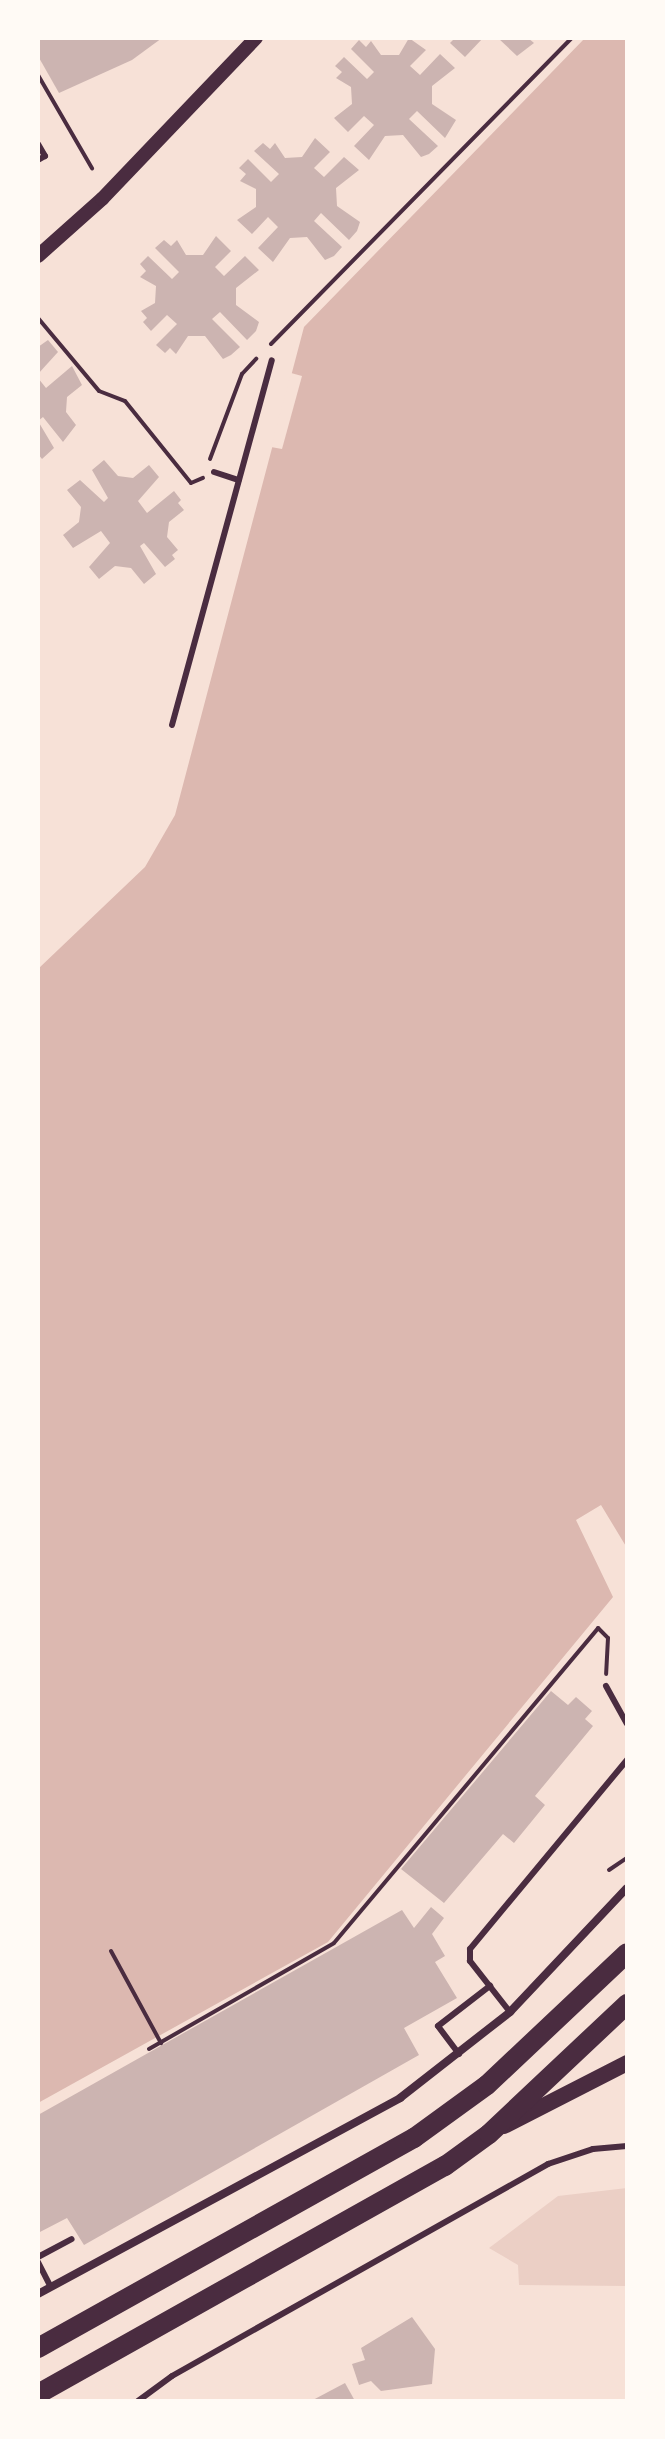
<!DOCTYPE html>
<style>
body{margin:0}
#map{position:relative;width:665px;height:2439px;overflow:hidden;background:#f7e1d7;font-family:"Open Sans",sans-serif}
div>[style]{position:absolute}
.green>*{inset:0;background:#ebcfc5}
.water>*{inset:0;background:#dcb8b0}
.pier>*{inset:0;background:#f7e1d7}
.building>*{inset:0;background:#ccb4b1}
.path>*{height:4px;margin:-2px;padding:0 2px;transform-origin:2px;border-radius:2px;background:#4a2c40}
.service>*{height:6px;margin:-3px;padding:0 3px;transform-origin:3px;border-radius:3px;background:#4a2c40}
.minor>*{height:8px;margin:-4px;padding:0 4px;transform-origin:4px;border-radius:4px;background:#4a2c40}
.tertiary>*{height:14px;margin:-7px;padding:0 7px;transform-origin:7px;border-radius:7px;background:#4a2c40}
.secondary>*{height:16px;margin:-8px;padding:0 8px;transform-origin:8px;border-radius:8px;background:#4a2c40}
.primary>*{height:20px;margin:-10px;padding:0 10px;transform-origin:10px;border-radius:10px;background:#4a2c40}
span{translate:-50% -50%;white-space:nowrap;text-align:center;line-height:1.15;-webkit-text-stroke:8px #fffaf5;paint-order:stroke}
.frame{position:absolute;inset:0;border:40px solid #fffaf5;pointer-events:none}
</style>
<div id="map">
<div class="green">
<i style="clip-path:polygon(627px 2188px,627px 2286px,519px 2285px,518px 2265px,489px 2248px,558px 2196px)"></i>
</div>
<div class="water">
<i style="clip-path:polygon(585px 38px,627px 38px,627px 1548px,601px 1505px,576px 1520px,613px 1597px,328px 1942px,38px 2103px,38px 969px,145px 867px,175px 815px,304px 327px)"></i>
</div>
<div class="pier">
<i style="clip-path:polygon(291px 373px,302px 376px,282px 449px,271px 447px)"></i>
</div>
<div class="building">
<i style="clip-path:polygon(38px 38px,162px 38px,132px 60px,59px 93px,38px 56px)"></i>
<i style="clip-path:polygon(409px 38px,426px 50px,410px 66px,420px 75px,440px 54px,455px 68px,432px 86px,432px 104px,456px 120px,445px 138px,417px 111px,409px 119px,438px 146px,429px 154px,421px 157px,403px 135px,385px 136px,369px 160px,354px 146px,374px 125px,364px 116px,348px 132px,334px 118px,352px 104px,351px 87px,336px 78px,342px 72px,335px 66px,344px 57px,367px 79px,374px 72px,351px 49px,359px 40px,366px 47px,371px 41px,381px 55px,399px 55px)"></i>
<i style="clip-path:polygon(455px 38px,483px 38px,465px 57px,450px 43px)"></i>
<i style="clip-path:polygon(498px 38px,528px 38px,534px 43px,517px 56px)"></i>
<i style="clip-path:polygon(315px 138px,330px 152px,314px 168px,324px 177px,344px 157px,359px 170px,336px 188px,337px 206px,360px 222px,357px 231px,349px 240px,321px 213px,314px 221px,342px 247px,334px 256px,325px 260px,307px 237px,290px 238px,273px 262px,258px 248px,278px 227px,268px 217px,252px 234px,237px 220px,256px 207px,256px 189px,240px 181px,246px 174px,239px 168px,248px 159px,271px 182px,279px 174px,254px 151px,263px 143px,270px 149px,275px 143px,285px 158px,302px 157px)"></i>
<i style="clip-path:polygon(216px 236px,231px 251px,215px 267px,224px 276px,245px 256px,259px 270px,236px 288px,236px 305px,259px 322px,256px 331px,247px 340px,220px 312px,212px 319px,240px 347px,231px 355px,223px 359px,205px 336px,188px 336px,176px 354px,170px 348px,165px 353px,156px 345px,177px 324px,167px 315px,151px 331px,143px 322px,147px 318px,141px 311px,155px 303px,156px 286px,140px 277px,146px 271px,140px 264px,148px 256px,172px 279px,179px 272px,155px 248px,164px 240px,171px 246px,177px 240px,186px 255px,203px 255px)"></i>
<i style="clip-path:polygon(48px 340px,58px 352px,38px 374px,38px 347px)"></i>
<i style="clip-path:polygon(72px 366px,82px 385px,67px 397px,66px 412px,76px 425px,63px 442px,43px 417px,38px 421px,54px 448px,42px 459px,38px 454px,38px 378px,46px 388px)"></i>
<i style="clip-path:polygon(104px 460px,118px 476px,133px 478px,149px 465px,159px 477px,138px 501px,147px 513px,174px 491px,181px 500px,178px 503px,184px 510px,169px 522px,167px 537px,178px 550px,172px 555px,175px 559px,165px 567px,144px 543px,140px 546px,156px 574px,144px 584px,131px 568px,115px 566px,99px 579px,89px 567px,110px 543px,101px 531px,73px 548px,63px 535px,79px 522px,81px 507px,67px 490px,80px 480px,104px 502px,108px 498px,92px 470px)"></i>
<i style="clip-path:polygon(551px 1691px,568px 1705px,576px 1697px,592px 1711px,585px 1719px,593px 1726px,535px 1796px,545px 1805px,514px 1843px,503px 1834px,444px 1903px,401px 1869px)"></i>
<i style="clip-path:polygon(431px 1907px,444px 1918px,432px 1934px,445px 1956px,435px 1962px,457px 1998px,404px 2028px,419px 2055px,84px 2245px,67px 2218px,38px 2233px,38px 2115px,402px 1910px,414px 1928px)"></i>
<i style="clip-path:polygon(412px 2317px,435px 2349px,432px 2384px,381px 2391px,371px 2381px,359px 2385px,352px 2364px,365px 2360px,361px 2348px)"></i>
<i style="clip-path:polygon(345px 2383px,355px 2401px,311px 2401px)"></i>
</div>
<div class="path">
<i style="left:38px;top:75px;width:108px;rotate:59.9deg"></i>
<i style="left:38px;top:318px;width:95px;rotate:50.1deg"></i>
<i style="left:99px;top:391px;width:28px;rotate:21deg"></i>
<i style="left:125px;top:401px;width:105px;rotate:51.2deg"></i>
<i style="left:191px;top:483px;width:13px;rotate:-23deg"></i>
<i style="left:271px;top:344px;width:429px;rotate:-45.5deg"></i>
<i style="left:210px;top:459px;width:91px;rotate:-69.4deg"></i>
<i style="left:242px;top:374px;width:21px;rotate:-47deg"></i>
<i style="left:609px;top:1870px;width:22px;rotate:-34deg"></i>
<i style="left:111px;top:1951px;width:105px;rotate:61.5deg"></i>
<i style="left:149px;top:2049px;width:213px;rotate:-29.8deg"></i>
<i style="left:334px;top:1943px;width:411px;rotate:-50deg"></i>
<i style="left:598px;top:1628px;width:14px;rotate:45deg"></i>
<i style="left:608px;top:1638px;width:36px;rotate:93deg"></i>
</div>
<div class="service">
<i style="left:38px;top:144px;width:14px;rotate:60deg"></i>
<i style="left:45px;top:156px;width:8px;rotate:150deg"></i>
<i style="left:214px;top:472px;width:26px;rotate:18deg"></i>
<i style="left:172px;top:725px;width:378px;rotate:-74.7deg"></i>
<i style="left:606px;top:1686px;width:43px;rotate:61.1deg"></i>
<i style="left:510px;top:2012px;width:65px;rotate:-128.1deg"></i>
<i style="left:470px;top:1961px;width:12px;rotate:-90deg"></i>
<i style="left:470px;top:1949px;width:246px;rotate:-50.3deg"></i>
<i style="left:459px;top:2054px;width:35px;rotate:-127deg"></i>
<i style="left:438px;top:2026px;width:66px;rotate:-37.6deg"></i>
<i style="left:38px;top:2257px;width:38px;rotate:-28deg"></i>
<i style="left:38px;top:2262px;width:28px;rotate:63deg"></i>
<i style="left:138px;top:2401px;width:42px;rotate:-36.3deg"></i>
<i style="left:172px;top:2376px;width:432px;rotate:-29.4deg"></i>
<i style="left:548px;top:2164px;width:47px;rotate:-18.4deg"></i>
<i style="left:593px;top:2149px;width:34px;rotate:-5deg"></i>
</div>
<div class="minor">
<i style="left:38px;top:2294px;width:412px;rotate:-28.4deg"></i>
<i style="left:400px;top:2098px;width:140px;rotate:-38deg"></i>
<i style="left:510px;top:2012px;width:170px;rotate:-46.7deg"></i>
</div>
<div class="tertiary">
<i style="left:38px;top:256px;width:86px;rotate:-41.7deg"></i>
<i style="left:102px;top:199px;width:223px;rotate:-46.3deg"></i>
</div>
<div class="secondary">
<i style="left:504px;top:2126px;width:138px;rotate:-27.1deg"></i>
</div>
<div class="primary">
<i style="left:38px;top:2348px;width:431px;rotate:-29.2deg"></i>
<i style="left:414px;top:2138px;width:90px;rotate:-36deg"></i>
<i style="left:487px;top:2085px;width:192px;rotate:-43.3deg"></i>
<i style="left:38px;top:2394px;width:467px;rotate:-29.3deg"></i>
<i style="left:445px;top:2166px;width:54px;rotate:-36deg"></i>
<i style="left:489px;top:2134px;width:190px;rotate:-43.3deg"></i>
</div>
<div class="frame"></div>
</div>
